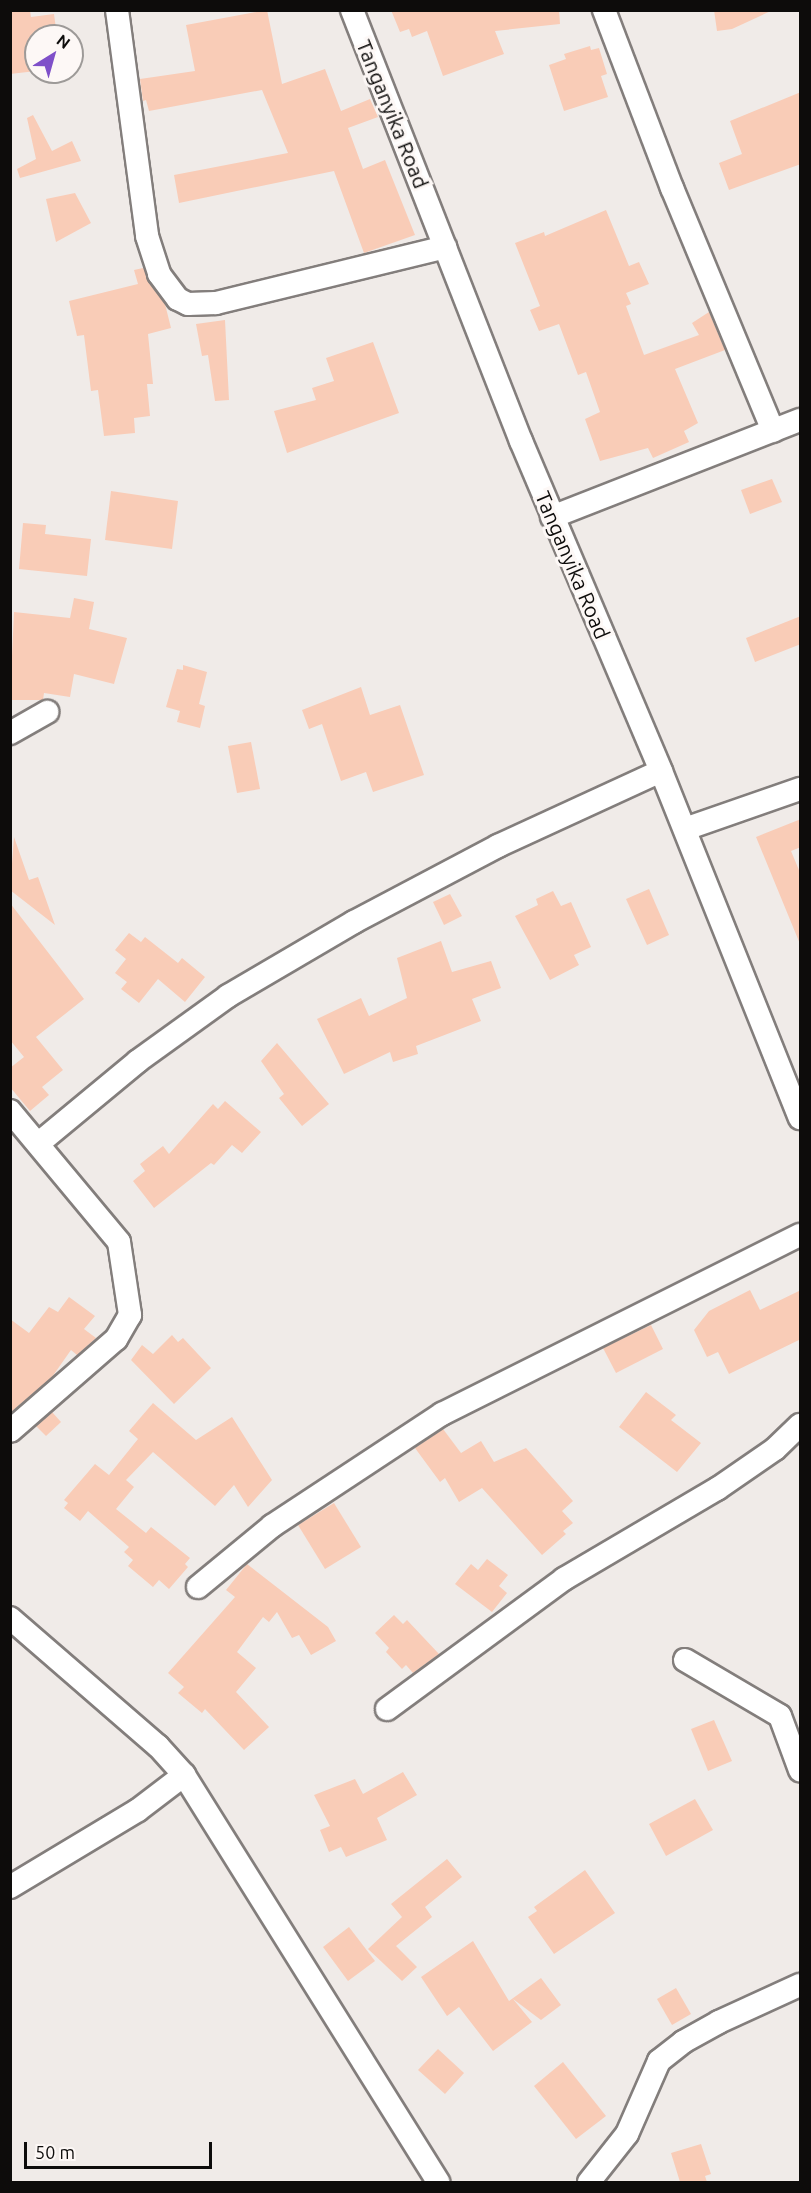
<!DOCTYPE html>
<style>
body{margin:0}
#map{position:relative;width:811px;height:2193px;overflow:hidden;background:#f0ebe8;font-family:Ubuntu,sans-serif}
div>[style]{position:absolute}
.building>*{inset:0;background:#f9ccb7}
.roads{filter:drop-shadow(2px 0 #837e7c) drop-shadow(-2px 0 #837e7c) drop-shadow(0 2px #837e7c) drop-shadow(0 -2px #837e7c)}
.street>*{height:22px;margin:-11px;padding:0 11px;transform-origin:11px;border-radius:11px;background:#fff}
span{translate:-50% -50%;white-space:nowrap;text-align:center;line-height:1.15;-webkit-text-stroke:6px #fdf8f6;paint-order:stroke}
.street-label{font-size:21px;color:#0d0c0b}
.frame{position:absolute;inset:0;border:12px solid #0d0c0b;pointer-events:none}
.north{position:absolute;left:24px;top:24px;width:60px;height:60px;box-sizing:border-box;background:#fdf8f6;border:2px solid #9d9a98;border-radius:50%;rotate:37deg;font-size:16px;font-weight:700;line-height:24px;text-align:center;color:#0d0c0b}
.north::after{content:'';display:block;margin:auto;width:21px;height:27px;background:#7f50c9;clip-path:polygon(50% 0,100% 100%,50% 72%,0 100%)}
.scale{position:absolute;left:24px;top:2142px;width:188px;height:27px;box-sizing:border-box;border:3px solid #0d0c0b;border-top:0;padding-left:8px;font-size:18px;line-height:21px;white-space:nowrap;color:#0d0c0b;-webkit-text-stroke:4px #fdf8f6;paint-order:stroke}
</style>
<div id="map">
<div class="building">
<i style="clip-path:polygon(10px 10px,30px 10px,31px 17px,54px 14px,57px 36px,36px 36px,36px 71px,10px 74px)"></i>
<i style="clip-path:polygon(267px 10px,282px 84px,325px 69px,341px 111px,370px 99px,378px 117px,348px 128px,363px 169px,385px 160px,415px 235px,364px 253px,334px 171px,179px 203px,174px 175px,288px 153px,262px 90px,149px 111px,146px 100px,143px 101px,140px 79px,195px 71px,186px 25px)"></i>
<i style="clip-path:polygon(391px 10px,559px 10px,560px 24px,495px 31px,504px 54px,443px 76px,427px 31px,412px 37px,409px 29px,400px 32px)"></i>
<i style="clip-path:polygon(714px 10px,773px 10px,732px 29px,717px 31px)"></i>
<i style="clip-path:polygon(590px 46px,591px 50px,599px 48px,607px 74px,601px 76px,608px 97px,564px 111px,549px 65px,566px 59px,564px 54px)"></i>
<i style="clip-path:polygon(801px 92px,801px 164px,729px 190px,719px 163px,742px 154px,730px 121px)"></i>
<i style="clip-path:polygon(33px 115px,52px 151px,72px 141px,81px 161px,20px 178px,17px 169px,36px 159px,27px 118px)"></i>
<i style="clip-path:polygon(75px 193px,91px 223px,56px 242px,46px 199px)"></i>
<i style="clip-path:polygon(606px 210px,629px 266px,639px 262px,649px 284px,626px 293px,631px 304px,626px 306px,644px 355px,699px 335px,692px 323px,709px 312px,725px 350px,675px 369px,698px 423px,684px 431px,689px 442px,653px 458px,648px 448px,600px 461px,585px 419px,600px 412px,586px 372px,578px 375px,559px 324px,539px 331px,530px 310px,540px 306px,515px 243px,544px 232px,545px 236px)"></i>
<i style="clip-path:polygon(143px 268px,165px 304px,171px 328px,148px 334px,153px 384px,147px 384px,150px 416px,134px 418px,135px 433px,104px 436px,98px 390px,91px 391px,84px 335px,77px 336px,69px 301px,138px 284px,134px 270px)"></i>
<i style="clip-path:polygon(225px 320px,229px 400px,215px 401px,208px 355px,202px 356px,196px 324px)"></i>
<i style="clip-path:polygon(373px 342px,399px 413px,287px 453px,274px 411px,316px 400px,312px 388px,334px 381px,326px 358px)"></i>
<i style="clip-path:polygon(772px 479px,782px 502px,750px 514px,741px 490px)"></i>
<i style="clip-path:polygon(111px 491px,178px 501px,172px 549px,105px 540px)"></i>
<i style="clip-path:polygon(23px 523px,46px 525px,45px 534px,91px 539px,87px 576px,19px 569px)"></i>
<i style="clip-path:polygon(74px 598px,94px 602px,89px 629px,127px 638px,114px 684px,74px 674px,70px 697px,44px 693px,43px 700px,10px 700px,14px 612px,70px 618px)"></i>
<i style="clip-path:polygon(801px 616px,801px 644px,755px 662px,746px 638px)"></i>
<i style="clip-path:polygon(183px 665px,207px 672px,199px 704px,205px 706px,200px 728px,177px 722px,180px 711px,166px 707px,177px 669px,183px 670px)"></i>
<i style="clip-path:polygon(361px 687px,370px 715px,400px 705px,424px 775px,373px 792px,366px 772px,341px 781px,322px 724px,309px 729px,302px 710px)"></i>
<i style="clip-path:polygon(251px 742px,260px 789px,237px 793px,228px 746px)"></i>
<i style="clip-path:polygon(801px 819px,801px 847px,791px 851px,801px 875px,800px 944px,756px 837px)"></i>
<i style="clip-path:polygon(14px 837px,29px 880px,38px 877px,55px 925px,10px 890px)"></i>
<i style="clip-path:polygon(649px 889px,669px 935px,647px 945px,626px 899px)"></i>
<i style="clip-path:polygon(553px 891px,561px 906px,571px 902px,591px 947px,574px 955px,579px 965px,550px 980px,515px 916px,538px 905px,536px 899px)"></i>
<i style="clip-path:polygon(450px 894px,462px 916px,444px 925px,433px 902px)"></i>
<i style="clip-path:polygon(10px 903px,84px 999px,36px 1037px,63px 1070px,42px 1087px,49px 1095px,30px 1111px,10px 1087px,10px 1068px,24px 1057px,10px 1040px)"></i>
<i style="clip-path:polygon(129px 933px,141px 942px,145px 937px,178px 963px,182px 958px,205px 977px,185px 1002px,158px 979px,139px 1003px,121px 989px,127px 982px,115px 973px,126px 959px,115px 950px)"></i>
<i style="clip-path:polygon(441px 941px,452px 972px,491px 961px,501px 988px,472px 999px,481px 1021px,416px 1046px,418px 1054px,393px 1062px,390px 1052px,344px 1074px,317px 1019px,361px 998px,369px 1016px,407px 998px,397px 958px)"></i>
<i style="clip-path:polygon(277px 1043px,329px 1104px,302px 1126px,279px 1098px,284px 1094px,261px 1061px)"></i>
<i style="clip-path:polygon(225px 1101px,261px 1132px,242px 1153px,232px 1145px,214px 1165px,211px 1163px,154px 1208px,133px 1181px,145px 1171px,140px 1164px,163px 1146px,169px 1154px,213px 1104px,218px 1109px)"></i>
<i style="clip-path:polygon(750px 1290px,760px 1310px,801px 1290px,801px 1339px,729px 1374px,718px 1352px,707px 1357px,694px 1330px,709px 1311px)"></i>
<i style="clip-path:polygon(69px 1297px,95px 1316px,84px 1329px,96px 1338px,77px 1355px,71px 1350px,52px 1377px,10px 1413px,10px 1319px,29px 1333px,49px 1307px,58px 1312px)"></i>
<i style="clip-path:polygon(651px 1325px,663px 1349px,616px 1373px,603px 1348px)"></i>
<i style="clip-path:polygon(172px 1335px,178px 1342px,183px 1338px,211px 1368px,174px 1404px,131px 1360px,142px 1345px,153px 1354px)"></i>
<i style="clip-path:polygon(646px 1392px,676px 1415px,671px 1420px,701px 1443px,677px 1472px,619px 1427px)"></i>
<i style="clip-path:polygon(153px 1403px,196px 1440px,232px 1417px,272px 1480px,248px 1507px,234px 1485px,215px 1506px,153px 1452px,126px 1480px,134px 1487px,116px 1509px,146px 1533px,151px 1527px,190px 1558px,185px 1564px,188px 1567px,169px 1589px,159px 1580px,153px 1587px,128px 1566px,133px 1560px,124px 1552px,129px 1547px,88px 1511px,80px 1521px,64px 1508px,68px 1503px,64px 1500px,95px 1464px,109px 1475px,138px 1439px,129px 1431px)"></i>
<i style="clip-path:polygon(52px 1412px,61px 1422px,46px 1436px,36px 1426px)"></i>
<i style="clip-path:polygon(443px 1429px,461px 1453px,481px 1441px,494px 1462px,526px 1448px,573px 1501px,562px 1511px,573px 1523px,563px 1531px,566px 1534px,542px 1555px,482px 1488px,459px 1502px,445px 1478px,440px 1482px,415px 1448px)"></i>
<i style="clip-path:polygon(334px 1503px,361px 1547px,325px 1569px,298px 1525px)"></i>
<i style="clip-path:polygon(487px 1559px,508px 1575px,499px 1586px,507px 1593px,492px 1612px,455px 1584px,471px 1564px,478px 1570px)"></i>
<i style="clip-path:polygon(247px 1564px,328px 1627px,336px 1641px,311px 1655px,299px 1635px,292px 1638px,277px 1612px,269px 1622px,263px 1617px,237px 1652px,256px 1668px,236px 1692px,269px 1727px,244px 1750px,205px 1709px,202px 1713px,178px 1693px,184px 1687px,168px 1673px,235px 1597px,226px 1590px)"></i>
<i style="clip-path:polygon(394px 1615px,403px 1624px,407px 1620px,439px 1654px,413px 1673px,406px 1665px,402px 1669px,386px 1652px,389px 1648px,375px 1633px)"></i>
<i style="clip-path:polygon(714px 1720px,732px 1761px,708px 1771px,691px 1729px)"></i>
<i style="clip-path:polygon(403px 1772px,417px 1795px,377px 1818px,387px 1840px,346px 1857px,341px 1847px,329px 1852px,320px 1830px,330px 1826px,314px 1795px,355px 1779px,363px 1794px)"></i>
<i style="clip-path:polygon(695px 1799px,713px 1830px,666px 1856px,649px 1824px)"></i>
<i style="clip-path:polygon(447px 1859px,462px 1877px,425px 1907px,432px 1917px,396px 1946px,417px 1967px,402px 1981px,368px 1949px,402px 1917px,391px 1904px)"></i>
<i style="clip-path:polygon(585px 1870px,615px 1913px,554px 1954px,528px 1917px,537px 1911px,534px 1907px)"></i>
<i style="clip-path:polygon(349px 1927px,375px 1961px,348px 1981px,323px 1947px)"></i>
<i style="clip-path:polygon(473px 1941px,509px 2001px,541px 1978px,561px 2005px,541px 2020px,513px 1999px,532px 2022px,493px 2051px,459px 2007px,447px 2016px,421px 1977px)"></i>
<i style="clip-path:polygon(676px 1988px,691px 2014px,672px 2025px,657px 1999px)"></i>
<i style="clip-path:polygon(438px 2049px,464px 2073px,445px 2094px,418px 2070px)"></i>
<i style="clip-path:polygon(563px 2062px,606px 2116px,576px 2139px,534px 2086px)"></i>
<i style="clip-path:polygon(701px 2144px,711px 2174px,705px 2176px,707px 2182px,680px 2182px,671px 2153px)"></i>
</div>
<div class="roads">
<div class="street">
<i style="left:117px;top:10px;width:228px;rotate:82.4deg"></i>
<i style="left:147px;top:236px;width:40px;rotate:72deg"></i>
<i style="left:159px;top:274px;width:31px;rotate:53deg"></i>
<i style="left:178px;top:299px;width:11px;rotate:27deg"></i>
<i style="left:188px;top:304px;width:28px;rotate:-2deg"></i>
<i style="left:216px;top:303px;width:236px;rotate:-13.7deg"></i>
<i style="left:352px;top:10px;width:463px;rotate:68.6deg"></i>
<i style="left:521px;top:441px;width:358px;rotate:67deg"></i>
<i style="left:661px;top:771px;width:374px;rotate:68.2deg"></i>
<i style="left:604px;top:10px;width:191px;rotate:69.1deg"></i>
<i style="left:672px;top:188px;width:263px;rotate:67.4deg"></i>
<i style="left:552px;top:517px;width:266px;rotate:-21.4deg"></i>
<i style="left:10px;top:733px;width:43px;rotate:-29.6deg"></i>
<i style="left:685px;top:829px;width:122px;rotate:-19.2deg"></i>
<i style="left:10px;top:1111px;width:170px;rotate:50.2deg"></i>
<i style="left:119px;top:1242px;width:74px;rotate:81.4deg"></i>
<i style="left:130px;top:1315px;width:28px;rotate:120deg"></i>
<i style="left:116px;top:1339px;width:140px;rotate:139deg"></i>
<i style="left:39px;top:1143px;width:129px;rotate:-39.6deg"></i>
<i style="left:138px;top:1061px;width:111px;rotate:-35.8deg"></i>
<i style="left:228px;top:996px;width:146px;rotate:-30.4deg"></i>
<i style="left:354px;top:922px;width:163px;rotate:-27.8deg"></i>
<i style="left:498px;top:846px;width:179px;rotate:-24.7deg"></i>
<i style="left:198px;top:1587px;width:96px;rotate:-39.5deg"></i>
<i style="left:272px;top:1526px;width:204px;rotate:-33.4deg"></i>
<i style="left:442px;top:1414px;width:400px;rotate:-26.6deg"></i>
<i style="left:10px;top:1618px;width:196px;rotate:40.9deg"></i>
<i style="left:158px;top:1746px;width:39px;rotate:48deg"></i>
<i style="left:184px;top:1775px;width:480px;rotate:58deg"></i>
<i style="left:685px;top:1660px;width:110px;rotate:30.5deg"></i>
<i style="left:780px;top:1716px;width:58px;rotate:69.7deg"></i>
<i style="left:387px;top:1709px;width:220px;rotate:-36.3deg"></i>
<i style="left:564px;top:1579px;width:178px;rotate:-30.5deg"></i>
<i style="left:717px;top:1489px;width:70px;rotate:-34.6deg"></i>
<i style="left:775px;top:1449px;width:35px;rotate:-44deg"></i>
<i style="left:10px;top:1887px;width:149px;rotate:-31deg"></i>
<i style="left:138px;top:1810px;width:58px;rotate:-37.3deg"></i>
<i style="left:589px;top:2182px;width:61px;rotate:-51.6deg"></i>
<i style="left:627px;top:2134px;width:80px;rotate:-66.3deg"></i>
<i style="left:659px;top:2061px;width:31px;rotate:-38deg"></i>
<i style="left:683px;top:2042px;width:41px;rotate:-29.1deg"></i>
<i style="left:719px;top:2022px;width:89px;rotate:-24.6deg"></i>
</div>
</div>
<div class="street-label">
<span style="left:393px;top:114px;rotate:68deg">Tanganyika Road</span>
<span style="left:573px;top:565px;rotate:67deg">Tanganyika Road</span>
</div>
<div class="frame"></div>
<div class="north">N</div>
<div class="scale">50 m</div>
</div>
